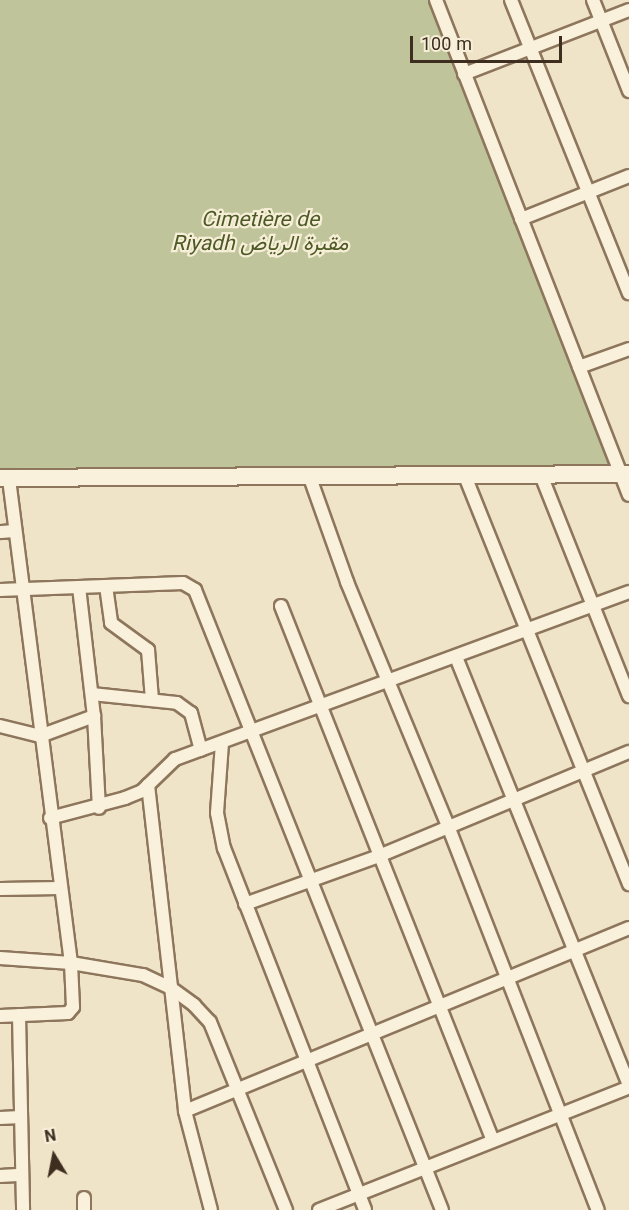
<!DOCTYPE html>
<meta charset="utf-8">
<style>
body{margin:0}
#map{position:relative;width:629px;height:1210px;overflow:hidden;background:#f0e4c8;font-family:Georgia,Vazirmatn,serif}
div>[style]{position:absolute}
.cemetery>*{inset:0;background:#bfc49a}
.roads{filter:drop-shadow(2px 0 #8d765c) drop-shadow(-2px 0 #8d765c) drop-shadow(0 2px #8d765c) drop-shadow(0 -2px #8d765c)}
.street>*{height:12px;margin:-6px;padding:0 6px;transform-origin:6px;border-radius:6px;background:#faf1dc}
.secondary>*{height:16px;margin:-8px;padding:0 8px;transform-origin:8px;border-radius:8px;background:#faf1dc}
span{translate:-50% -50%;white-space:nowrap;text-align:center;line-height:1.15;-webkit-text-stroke:4.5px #f7eed8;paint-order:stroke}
.park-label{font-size:21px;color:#4d5a26;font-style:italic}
.north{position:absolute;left:24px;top:1126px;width:60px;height:60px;-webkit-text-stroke:4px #f7eed8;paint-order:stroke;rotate:350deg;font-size:16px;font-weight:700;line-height:24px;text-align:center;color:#3d2e20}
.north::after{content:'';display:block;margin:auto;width:21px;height:27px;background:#3d2e20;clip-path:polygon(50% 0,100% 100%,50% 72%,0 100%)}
.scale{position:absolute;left:410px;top:36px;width:152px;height:27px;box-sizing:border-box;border:3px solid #3d2e20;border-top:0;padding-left:8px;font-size:18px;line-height:21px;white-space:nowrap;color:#3d2e20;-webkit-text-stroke:4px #f7eed8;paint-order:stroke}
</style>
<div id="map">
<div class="cemetery">
<i style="clip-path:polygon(0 0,430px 0,611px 467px,0 468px)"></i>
</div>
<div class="roads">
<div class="street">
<i style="left:436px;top:0;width:531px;rotate:68.7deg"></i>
<i style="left:511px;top:0;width:316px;rotate:68.1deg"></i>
<i style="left:593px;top:0;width:98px;rotate:68.4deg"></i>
<i style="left:464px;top:74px;width:177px;rotate:-21.2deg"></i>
<i style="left:521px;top:219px;width:116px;rotate:-21.7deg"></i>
<i style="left:579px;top:367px;width:53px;rotate:-19.8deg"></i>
<i style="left:309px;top:475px;width:114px;rotate:70.4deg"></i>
<i style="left:347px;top:582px;width:264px;rotate:67.5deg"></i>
<i style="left:448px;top:826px;width:412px;rotate:68.7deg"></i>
<i style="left:541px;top:475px;width:238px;rotate:68.3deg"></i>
<i style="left:465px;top:476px;width:440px;rotate:68.1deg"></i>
<i style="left:0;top:532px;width:15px;rotate:-4deg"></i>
<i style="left:106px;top:586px;width:37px;rotate:82deg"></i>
<i style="left:111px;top:623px;width:46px;rotate:36.1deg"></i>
<i style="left:148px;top:650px;width:50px;rotate:85.4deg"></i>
<i style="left:79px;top:587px;width:130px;rotate:83.4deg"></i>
<i style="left:94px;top:716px;width:92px;rotate:86.9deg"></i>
<i style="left:0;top:590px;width:183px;rotate:-2.2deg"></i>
<i style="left:183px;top:583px;width:14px;rotate:30deg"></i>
<i style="left:195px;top:590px;width:667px;rotate:68.28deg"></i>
<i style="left:281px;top:606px;width:575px;rotate:68.38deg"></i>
<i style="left:456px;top:657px;width:463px;rotate:68deg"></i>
<i style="left:92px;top:694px;width:85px;rotate:6deg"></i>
<i style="left:177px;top:703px;width:17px;rotate:36deg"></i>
<i style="left:191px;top:713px;width:38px;rotate:75deg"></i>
<i style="left:0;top:726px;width:41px;rotate:14deg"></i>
<i style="left:40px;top:736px;width:58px;rotate:-20.3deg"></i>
<i style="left:222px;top:743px;width:70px;rotate:94.1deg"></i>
<i style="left:217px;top:813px;width:36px;rotate:79deg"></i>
<i style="left:224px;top:848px;width:388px;rotate:68.7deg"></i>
<i style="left:148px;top:785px;width:328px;rotate:83.5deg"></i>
<i style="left:185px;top:1111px;width:102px;rotate:75.3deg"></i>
<i style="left:50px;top:818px;width:78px;rotate:-14.9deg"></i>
<i style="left:125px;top:798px;width:18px;rotate:-22deg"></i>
<i style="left:142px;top:791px;width:46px;rotate:-44.1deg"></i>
<i style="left:175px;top:759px;width:484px;rotate:-20.2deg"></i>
<i style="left:0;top:889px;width:60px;rotate:-1deg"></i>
<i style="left:245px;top:904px;width:142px;rotate:-19.7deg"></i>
<i style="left:379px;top:856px;width:271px;rotate:-22.6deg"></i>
<i style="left:0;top:958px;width:71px;rotate:4deg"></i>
<i style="left:71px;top:963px;width:73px;rotate:9.5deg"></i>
<i style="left:143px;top:975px;width:31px;rotate:25deg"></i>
<i style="left:171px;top:988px;width:29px;rotate:36deg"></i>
<i style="left:194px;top:1005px;width:23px;rotate:47deg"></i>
<i style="left:210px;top:1022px;width:203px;rotate:68deg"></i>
<i style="left:19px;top:1015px;width:195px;rotate:88.8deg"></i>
<i style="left:0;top:1016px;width:68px;rotate:-2.5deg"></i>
<i style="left:68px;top:1013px;width:8px;rotate:-50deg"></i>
<i style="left:73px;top:1007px;width:44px;rotate:-92.6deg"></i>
<i style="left:71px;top:963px;width:490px;rotate:-97.3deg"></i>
<i style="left:185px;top:1111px;width:480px;rotate:-22.4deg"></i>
<i style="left:0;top:1118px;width:21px;rotate:-3deg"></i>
<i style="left:0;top:1176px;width:22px;rotate:-3deg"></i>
<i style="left:84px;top:1198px;width:12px;rotate:90deg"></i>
<i style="left:319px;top:1210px;width:334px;rotate:-21.6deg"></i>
</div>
<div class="secondary">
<i style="left:0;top:478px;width:629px;rotate:-0.36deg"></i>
</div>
</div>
<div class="park-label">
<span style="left:260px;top:233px">Cimetière de<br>Riyadh مقبرة الرياض</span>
</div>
<div class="north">N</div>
<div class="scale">100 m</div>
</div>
